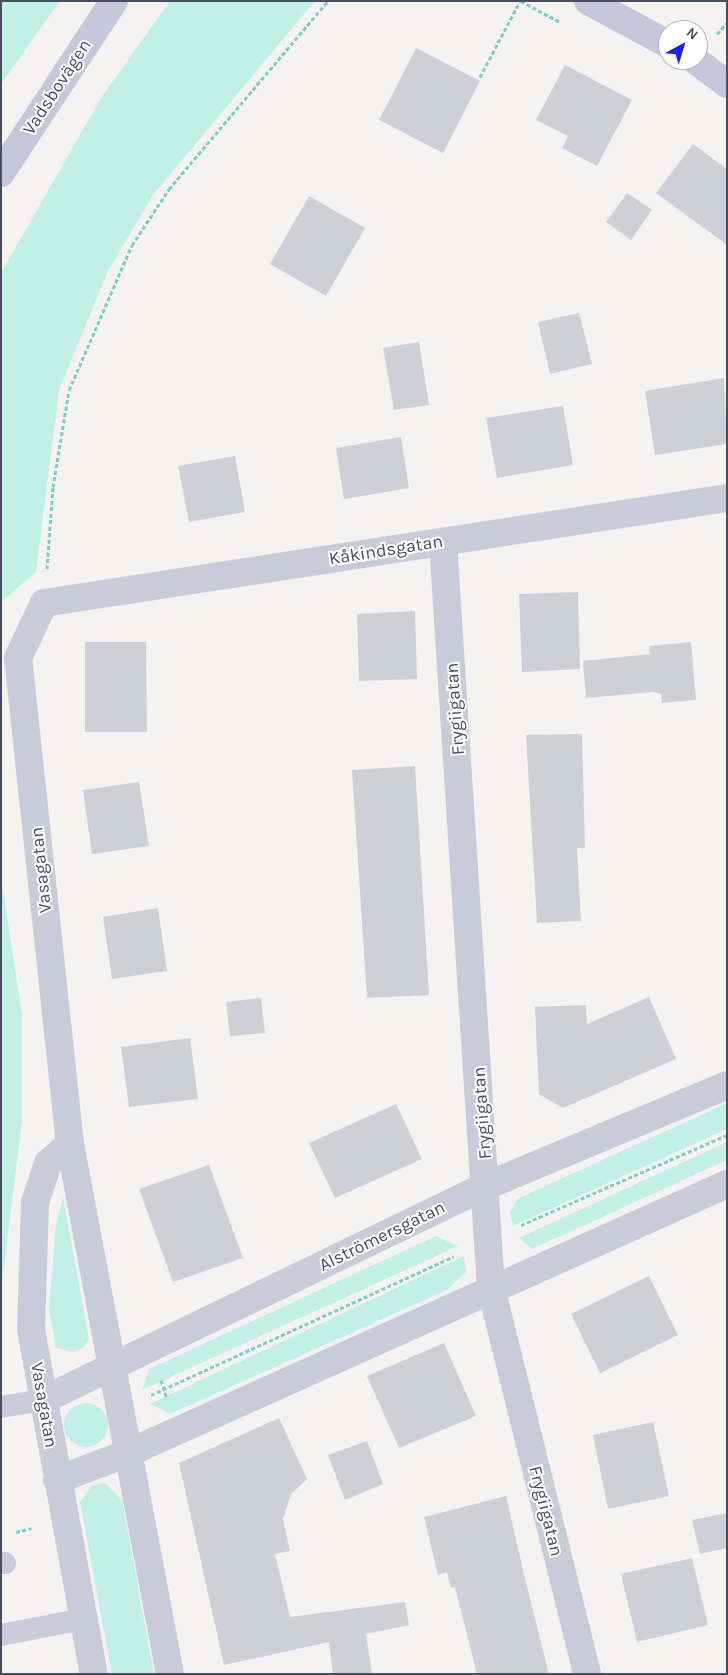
<!DOCTYPE html>
<meta charset="utf-8">
<style>
body{margin:0}
#map{position:relative;width:728px;height:1675px;overflow:hidden;background:#f4f3f2;font-family:Karla,sans-serif}
div>[style]{position:absolute}
.green>*{inset:0;background:#c2f0e5}
.round{border-radius:50%}
.building>*{inset:0;background:#cfd0d7}
.path>*{height:3px;margin-top:-1.5px;transform-origin:0;background:repeating-linear-gradient(90deg,#79cfc5 0 4px,transparent 0 6.5px)}
.lane>*{height:22px;margin:-11px;padding:0 11px;transform-origin:11px;border-radius:11px;background:#c9cbd9}
.street>*{height:28px;margin:-14px;padding:0 14px;transform-origin:14px;border-radius:14px;background:#c9cbd9}
.secondary>*{height:28px;margin:-14px;padding:0 14px;transform-origin:14px;border-radius:14px;background:#c5c7da}
span{translate:-50% -50%;white-space:nowrap;text-align:center;line-height:1.15;-webkit-text-stroke:4px #fff;paint-order:stroke}
.street-label{font-size:18px;color:#494d60}
.frame{position:absolute;inset:0;border:2px solid #494d60;pointer-events:none}
.north{position:absolute;left:658px;top:20px;width:50px;height:50px;box-sizing:border-box;background:#fff;border:1px solid #b6b8bf;border-radius:50%;rotate:39deg;font-size:14px;font-weight:700;line-height:20px;text-align:center;color:#494d60}
.north::after{content:'';display:block;margin:auto;width:18px;height:22px;background:#1926e7;clip-path:polygon(50% 0,100% 100%,50% 72%,0 100%)}
</style>
<div id="map">
<div class="green">
<i style="clip-path:polygon(1px 1px,60px 1px,1px 84px)"></i>
<i style="clip-path:polygon(170px 1px,315px 1px,153px 195px,108px 271px,59px 390px,36px 572px,1px 602px,1px 273px,101px 98px)"></i>
<i style="clip-path:polygon(1px 877px,22px 1015px,22px 1120px,1px 1291px)"></i>
<i style="clip-path:polygon(727px 1103px,727px 1129px,513px 1226px,510px 1212px,517px 1199px)"></i>
<i style="clip-path:polygon(727px 1142px,727px 1160px,532px 1249px,519px 1238px)"></i>
<i style="clip-path:polygon(63px 1197px,89px 1339px,83px 1348px,72px 1352px,56px 1348px,49px 1309px,56px 1224px)"></i>
<i style="clip-path:polygon(436px 1236px,458px 1246px,142px 1390px,149px 1369px)"></i>
<i style="clip-path:polygon(464px 1256px,466px 1272px,447px 1290px,170px 1414px,150px 1404px)"></i>
<i class="round" style="left:64px;top:1403px;width:44px;height:44px"></i>
<i style="clip-path:polygon(105px 1483px,122px 1500px,154px 1674px,112px 1674px,80px 1502px,92px 1485px)"></i>
</div>
<div class="building">
<i style="clip-path:polygon(416px 48px,480px 81px,443px 153px,379px 120px)"></i>
<i style="clip-path:polygon(565px 65px,632px 100px,597px 166px,562px 148px,568px 136px,536px 120px)"></i>
<i style="clip-path:polygon(693px 144px,727px 169px,727px 245px,656px 193px)"></i>
<i style="clip-path:polygon(627px 193px,652px 210px,631px 240px,606px 222px)"></i>
<i style="clip-path:polygon(309px 196px,365px 228px,326px 296px,270px 264px)"></i>
<i style="clip-path:polygon(579px 313px,592px 364px,550px 374px,538px 322px)"></i>
<i style="clip-path:polygon(419px 342px,429px 405px,394px 410px,383px 348px)"></i>
<i style="clip-path:polygon(724px 378px,727px 444px,655px 455px,645px 391px)"></i>
<i style="clip-path:polygon(563px 406px,573px 465px,497px 478px,486px 418px)"></i>
<i style="clip-path:polygon(401px 437px,409px 488px,344px 499px,336px 448px)"></i>
<i style="clip-path:polygon(235px 456px,245px 512px,189px 522px,178px 466px)"></i>
<i style="clip-path:polygon(578px 592px,580px 669px,522px 672px,519px 594px)"></i>
<i style="clip-path:polygon(415px 611px,417px 679px,359px 681px,357px 614px)"></i>
<i style="clip-path:polygon(85px 642px,146px 642px,147px 732px,85px 732px)"></i>
<i style="clip-path:polygon(691px 642px,696px 700px,662px 703px,661px 694px,653px 692px,586px 698px,583px 661px,650px 654px,649px 646px)"></i>
<i style="clip-path:polygon(582px 734px,585px 848px,577px 848px,581px 921px,537px 923px,526px 735px)"></i>
<i style="clip-path:polygon(415px 766px,429px 995px,367px 998px,352px 770px)"></i>
<i style="clip-path:polygon(139px 782px,149px 846px,92px 854px,83px 790px)"></i>
<i style="clip-path:polygon(158px 908px,167px 971px,112px 979px,103px 917px)"></i>
<i style="clip-path:polygon(649px 997px,676px 1059px,563px 1108px,539px 1094px,535px 1007px,586px 1005px,587px 1024px)"></i>
<i style="clip-path:polygon(261px 998px,265px 1033px,230px 1036px,226px 1002px)"></i>
<i style="clip-path:polygon(190px 1038px,198px 1099px,129px 1107px,121px 1047px)"></i>
<i style="clip-path:polygon(396px 1104px,422px 1159px,335px 1198px,309px 1143px)"></i>
<i style="clip-path:polygon(209px 1165px,243px 1258px,173px 1282px,139px 1189px)"></i>
<i style="clip-path:polygon(649px 1276px,678px 1335px,600px 1373px,571px 1314px)"></i>
<i style="clip-path:polygon(444px 1343px,476px 1416px,399px 1448px,367px 1376px)"></i>
<i style="clip-path:polygon(279px 1418px,307px 1479px,291px 1494px,283px 1519px,290px 1551px,275px 1554px,290px 1617px,405px 1602px,409px 1625px,366px 1634px,372px 1674px,333px 1674px,329px 1642px,224px 1665px,179px 1463px)"></i>
<i style="clip-path:polygon(653px 1422px,669px 1496px,608px 1509px,593px 1435px)"></i>
<i style="clip-path:polygon(367px 1441px,383px 1484px,345px 1500px,328px 1455px)"></i>
<i style="clip-path:polygon(506px 1496px,523px 1570px,549px 1674px,477px 1674px,455px 1587px,451px 1588px,447px 1572px,438px 1575px,424px 1517px)"></i>
<i style="clip-path:polygon(727px 1513px,727px 1548px,700px 1554px,692px 1520px)"></i>
<i style="clip-path:polygon(692px 1558px,708px 1625px,637px 1642px,621px 1574px)"></i>
</div>
<div class="path">
<i style="left:521px;top:1px;width:44px;rotate:28.3deg"></i>
<i style="left:717px;top:34px;width:15px;rotate:-48deg"></i>
<i style="left:480px;top:77px;width:86px;rotate:-62.2deg"></i>
<i style="left:47px;top:569px;width:82px;rotate:-85.8deg"></i>
<i style="left:53px;top:487px;width:98px;rotate:-80.6deg"></i>
<i style="left:69px;top:390px;width:158px;rotate:-66.5deg"></i>
<i style="left:132px;top:245px;width:67px;rotate:-56.5deg"></i>
<i style="left:169px;top:189px;width:246px;rotate:-49.8deg"></i>
<i style="left:521px;top:1225px;width:225px;rotate:-23.6deg"></i>
<i style="left:161px;top:1380px;width:19px;rotate:72deg"></i>
<i style="left:151px;top:1395px;width:333px;rotate:-24.6deg"></i>
<i style="left:16px;top:1532px;width:16px;rotate:-14deg"></i>
</div>
<div class="lane">
<i style="left:1px;top:1407px;width:43px;rotate:-9.5deg"></i>
<i style="left:1px;top:1563px;width:4px"></i>
<i style="left:1px;top:1635px;width:84px;rotate:-11deg"></i>
</div>
<div class="street">
<i style="left:443px;top:542px;width:748px;rotate:86.32deg"></i>
<i style="left:491px;top:1288px;width:398px;rotate:76deg"></i>
<i style="left:70px;top:1144px;width:29px;rotate:139deg"></i>
<i style="left:48px;top:1163px;width:42px;rotate:108deg"></i>
<i style="left:35px;top:1203px;width:126px;rotate:91.8deg"></i>
<i style="left:31px;top:1329px;width:351px;rotate:79.7deg"></i>
<i style="left:43px;top:1400px;width:492px;rotate:-25.8deg"></i>
<i style="left:486px;top:1186px;width:261px;rotate:-22.7deg"></i>
<i style="left:57px;top:1480px;width:76px;rotate:-20.8deg"></i>
<i style="left:128px;top:1453px;width:657px;rotate:-24.18deg"></i>
<i style="left:170px;top:1674px;width:539px;rotate:-100.68deg"></i>
<i style="left:70px;top:1144px;width:489px;rotate:-96.1deg"></i>
<i style="left:18px;top:658px;width:61px;rotate:-64.7deg"></i>
<i style="left:44px;top:603px;width:691px;rotate:-8.74deg"></i>
</div>
<div class="secondary">
<i style="left:588px;top:1px;width:91px;rotate:28.3deg"></i>
<i style="left:695px;top:60px;width:40px;rotate:37deg"></i>
<i style="left:1px;top:173px;width:206px;rotate:-56.7deg"></i>
</div>
<div class="street-label">
<span style="left:57px;top:87px;rotate:-57deg">Vadsbovägen</span>
<span style="left:386px;top:550px;rotate:-9deg">Kåkindsgatan</span>
<span style="left:455px;top:709px;rotate:-94deg">Frygiigatan</span>
<span style="left:41px;top:870px;rotate:-96deg">Vasagatan</span>
<span style="left:482px;top:1113px;rotate:-94deg">Frygiigatan</span>
<span style="left:382px;top:1236px;rotate:-26deg">Alströmersgatan</span>
<span style="left:44px;top:1405px;rotate:80deg">Vasagatan</span>
<span style="left:546px;top:1511px;rotate:76deg">Frygiigatan</span>
</div>
<div class="frame"></div>
<div class="north">N</div>
</div>
